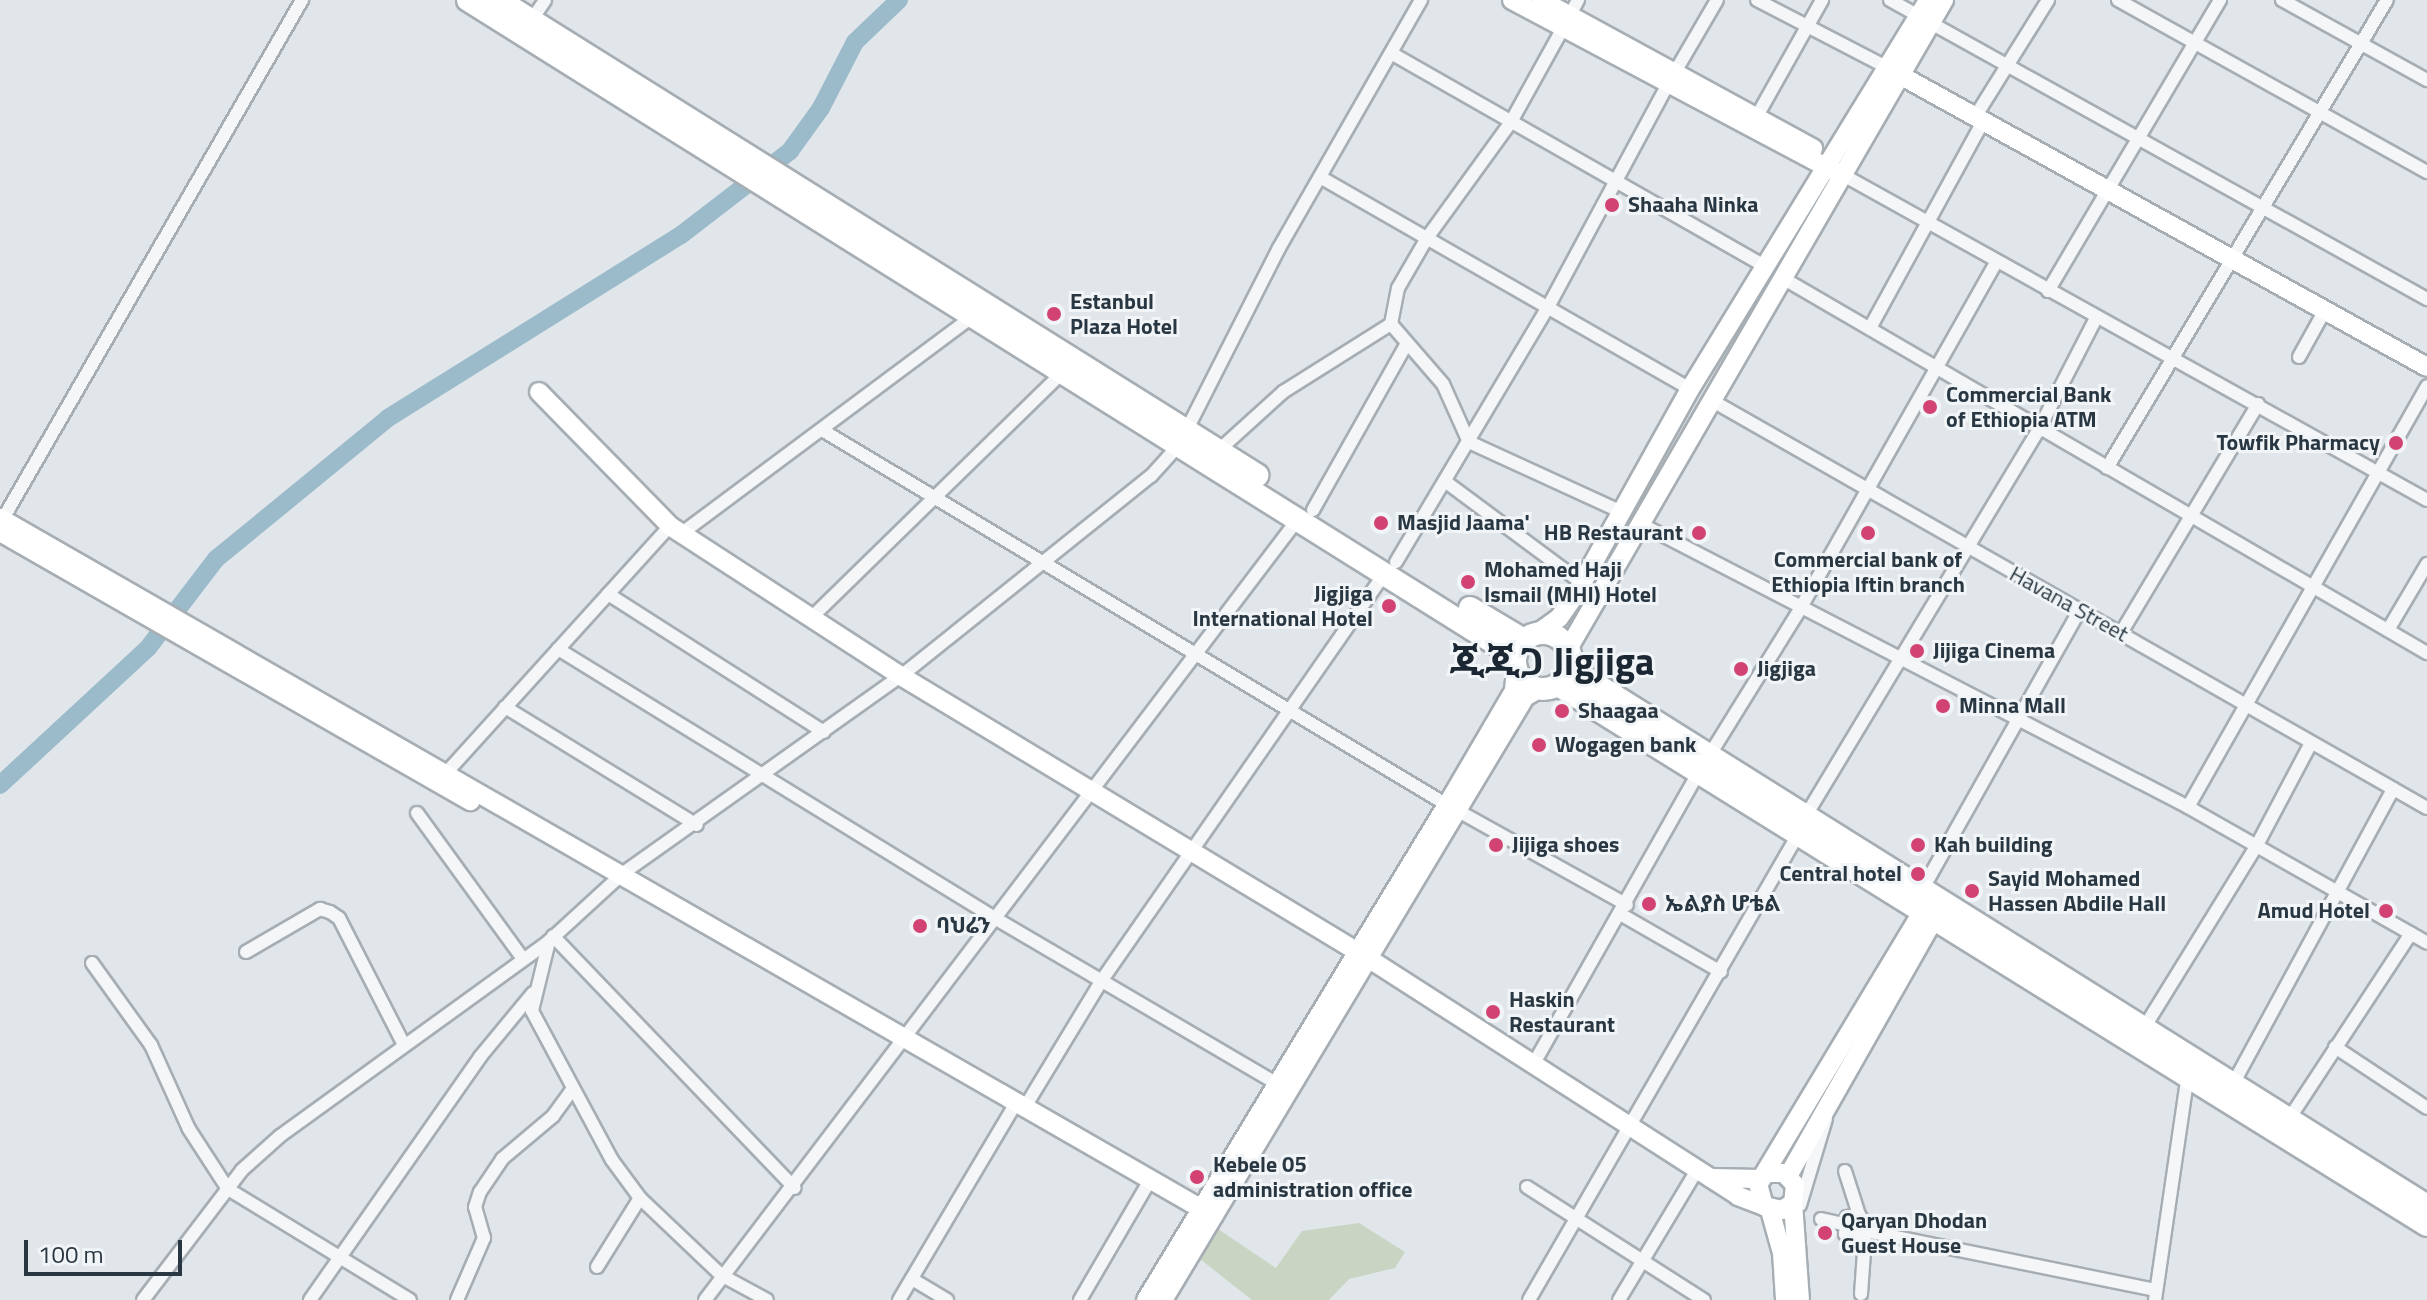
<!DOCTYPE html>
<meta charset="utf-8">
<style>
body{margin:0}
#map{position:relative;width:2427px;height:1300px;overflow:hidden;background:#e1e6ea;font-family:"Titillium Web","Noto Sans Ethiopic",sans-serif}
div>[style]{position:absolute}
.green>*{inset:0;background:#cad4c2}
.river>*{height:18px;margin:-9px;padding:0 9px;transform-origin:9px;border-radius:9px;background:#9bbbcb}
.roads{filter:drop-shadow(2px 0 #a6aeb4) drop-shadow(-2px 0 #a6aeb4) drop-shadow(0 2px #a6aeb4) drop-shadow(0 -2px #a6aeb4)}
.street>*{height:12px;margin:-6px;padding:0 6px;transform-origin:6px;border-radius:6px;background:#f4f6f8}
.secondary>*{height:18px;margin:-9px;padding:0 9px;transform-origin:9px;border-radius:9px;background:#fff}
.highway>*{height:22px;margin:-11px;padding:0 11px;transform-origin:11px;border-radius:11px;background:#fff}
.highway>.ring{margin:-11px;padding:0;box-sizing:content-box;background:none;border:22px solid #fff;border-radius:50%}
.dots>*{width:22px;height:22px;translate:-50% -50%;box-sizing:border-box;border:4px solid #f1f5f7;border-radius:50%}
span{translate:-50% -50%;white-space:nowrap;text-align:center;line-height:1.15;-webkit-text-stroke:6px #f1f5f7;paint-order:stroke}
.poi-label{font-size:22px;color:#293742;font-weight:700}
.left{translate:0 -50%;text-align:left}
.right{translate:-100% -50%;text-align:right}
.street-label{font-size:22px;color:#293742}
.town-label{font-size:38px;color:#1b2733;font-weight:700}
.scale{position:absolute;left:24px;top:1240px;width:158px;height:36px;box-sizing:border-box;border:4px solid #293742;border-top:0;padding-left:10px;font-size:24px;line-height:28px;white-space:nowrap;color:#293742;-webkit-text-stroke:6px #f1f5f7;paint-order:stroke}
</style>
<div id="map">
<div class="green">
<i style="clip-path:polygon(1359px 1223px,1405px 1252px,1395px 1268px,1349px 1279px,1329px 1300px,1252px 1300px,1200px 1259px,1218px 1229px,1276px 1268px,1302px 1231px)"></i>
</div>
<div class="river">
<i style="left:0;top:785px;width:202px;rotate:-42.8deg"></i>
<i style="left:148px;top:648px;width:112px;rotate:-52.6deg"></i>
<i style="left:216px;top:559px;width:222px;rotate:-39.3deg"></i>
<i style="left:388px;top:418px;width:345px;rotate:-32deg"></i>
<i style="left:681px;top:235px;width:138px;rotate:-37.6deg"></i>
<i style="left:790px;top:151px;width:53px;rotate:-54.2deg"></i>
<i style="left:821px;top:108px;width:74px;rotate:-62.7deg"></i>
<i style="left:855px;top:42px;width:61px;rotate:-43.7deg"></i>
</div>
<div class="roads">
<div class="street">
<i style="left:1757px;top:0;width:148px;rotate:27.4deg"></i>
<i style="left:1890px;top:0;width:33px;rotate:29deg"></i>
<i style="left:2118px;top:0;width:354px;rotate:29.1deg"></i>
<i style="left:2282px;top:0;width:166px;rotate:28.9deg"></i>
<i style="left:1570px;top:15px;width:17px;rotate:-62deg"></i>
<i style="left:531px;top:21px;width:25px;rotate:-56deg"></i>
<i style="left:1931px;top:23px;width:568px;rotate:29.09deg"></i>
<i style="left:1563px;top:28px;width:107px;rotate:119deg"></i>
<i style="left:1511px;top:122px;width:143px;rotate:125.9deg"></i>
<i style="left:1427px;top:238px;width:58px;rotate:120.1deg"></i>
<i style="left:1398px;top:288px;width:37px;rotate:101deg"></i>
<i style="left:1391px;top:324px;width:79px;rotate:49.1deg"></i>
<i style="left:1443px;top:384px;width:64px;rotate:65.9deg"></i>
<i style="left:1469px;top:442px;width:168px;rotate:24.6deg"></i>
<i style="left:1391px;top:53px;width:430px;rotate:29.7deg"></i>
<i style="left:1675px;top:72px;width:83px;rotate:-59.7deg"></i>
<i style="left:1757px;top:116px;width:133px;rotate:-60.7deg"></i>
<i style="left:1975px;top:117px;width:138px;rotate:-58deg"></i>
<i style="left:1845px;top:176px;width:666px;rotate:29.1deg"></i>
<i style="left:1320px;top:177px;width:426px;rotate:29.8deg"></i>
<i style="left:1786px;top:280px;width:742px;rotate:30.2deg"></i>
<i style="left:2048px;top:291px;width:338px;rotate:-59.4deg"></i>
<i style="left:1870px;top:328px;width:235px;rotate:-61.3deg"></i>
<i style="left:2299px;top:357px;width:54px;rotate:-61deg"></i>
<i style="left:1711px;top:400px;width:824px;rotate:29.68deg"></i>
<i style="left:822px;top:430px;width:729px;rotate:30.96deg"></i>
<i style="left:1218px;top:451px;width:88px;rotate:-42.2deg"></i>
<i style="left:1283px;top:392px;width:128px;rotate:-32.2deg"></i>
<i style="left:2107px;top:468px;width:545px;rotate:-59.11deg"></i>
<i style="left:1446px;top:482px;width:169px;rotate:36.6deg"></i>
<i style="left:1313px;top:510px;width:189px;rotate:-60.6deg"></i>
<i style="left:1639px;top:523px;width:618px;rotate:27.35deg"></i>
<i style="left:2188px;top:807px;width:275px;rotate:29.6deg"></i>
<i style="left:0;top:524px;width:605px;rotate:-60.04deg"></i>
<i style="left:682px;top:533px;width:363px;rotate:-36.7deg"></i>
<i style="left:1396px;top:562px;width:297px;rotate:-59.2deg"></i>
<i style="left:1548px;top:307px;width:253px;rotate:-61.7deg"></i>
<i style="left:608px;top:594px;width:256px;rotate:32.6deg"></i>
<i style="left:813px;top:616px;width:349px;rotate:-44.3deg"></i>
<i style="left:2388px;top:630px;width:77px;rotate:-59.4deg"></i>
<i style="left:2121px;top:633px;width:267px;rotate:-59.1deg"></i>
<i style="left:558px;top:649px;width:517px;rotate:31.63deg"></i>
<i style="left:998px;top:920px;width:324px;rotate:30.4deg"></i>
<i style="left:505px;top:707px;width:225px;rotate:31.6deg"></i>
<i style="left:1709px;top:756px;width:173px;rotate:-58.2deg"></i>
<i style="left:1800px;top:609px;width:398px;rotate:-60.5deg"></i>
<i style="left:446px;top:773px;width:333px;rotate:-47.8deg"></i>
<i style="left:2188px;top:807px;width:484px;rotate:-60.4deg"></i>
<i style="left:1460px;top:812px;width:191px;rotate:29.1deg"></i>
<i style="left:417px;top:813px;width:180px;rotate:54deg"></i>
<i style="left:1805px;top:817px;width:453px;rotate:-58.9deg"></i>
<i style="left:2039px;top:429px;width:125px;rotate:-62.8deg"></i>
<i style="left:1922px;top:890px;width:320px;rotate:-60.6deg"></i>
<i style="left:1622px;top:915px;width:114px;rotate:29.9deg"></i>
<i style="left:553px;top:936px;width:349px;rotate:46.2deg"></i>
<i style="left:549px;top:941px;width:72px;rotate:103.7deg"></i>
<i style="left:532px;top:1011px;width:169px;rotate:61.8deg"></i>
<i style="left:612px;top:1160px;width:47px;rotate:53.6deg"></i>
<i style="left:640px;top:1198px;width:112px;rotate:43.5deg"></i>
<i style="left:721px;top:1275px;width:52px;rotate:28.5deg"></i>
<i style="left:246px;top:952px;width:86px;rotate:-30.2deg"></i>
<i style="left:320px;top:909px;width:10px;rotate:17deg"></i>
<i style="left:330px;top:912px;width:11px;rotate:34deg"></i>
<i style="left:339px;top:918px;width:143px;rotate:62.9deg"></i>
<i style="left:92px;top:963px;width:101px;rotate:54.3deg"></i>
<i style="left:151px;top:1045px;width:92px;rotate:65.7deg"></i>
<i style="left:189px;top:1129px;width:72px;rotate:57deg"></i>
<i style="left:228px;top:1189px;width:213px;rotate:31.4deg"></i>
<i style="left:2144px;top:1028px;width:215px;rotate:-58.3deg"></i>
<i style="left:2257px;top:845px;width:115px;rotate:-62.1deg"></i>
<i style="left:2335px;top:1047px;width:110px;rotate:33.5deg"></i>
<i style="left:1533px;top:1065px;width:338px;rotate:-60.5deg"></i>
<i style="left:2233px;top:1084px;width:336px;rotate:-61.5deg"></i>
<i style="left:1025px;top:1107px;width:149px;rotate:-58.8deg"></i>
<i style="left:1102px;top:980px;width:496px;rotate:-55.2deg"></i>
<i style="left:2289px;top:1119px;width:222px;rotate:-56.7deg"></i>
<i style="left:1845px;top:1171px;width:46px;rotate:72.3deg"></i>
<i style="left:1527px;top:1187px;width:210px;rotate:32.6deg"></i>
<i style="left:1800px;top:1205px;width:90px;rotate:-73.2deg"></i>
<i style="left:1821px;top:1219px;width:23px;rotate:13deg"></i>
<i style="left:1866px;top:1231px;width:296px;rotate:11.5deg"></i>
<i style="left:597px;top:1267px;width:81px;rotate:-58.1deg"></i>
<i style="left:912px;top:1279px;width:41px;rotate:31deg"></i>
<i style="left:1861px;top:1294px;width:69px;rotate:-85.9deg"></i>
<i style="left:1866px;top:1225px;width:12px;rotate:-125deg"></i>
<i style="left:1859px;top:1215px;width:12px;rotate:171deg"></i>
<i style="left:1847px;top:1217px;width:17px;rotate:97deg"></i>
<i style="left:1845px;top:1234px;width:17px;rotate:7deg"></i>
<i style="left:143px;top:1300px;width:163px;rotate:-52.7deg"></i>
<i style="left:242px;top:1170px;width:51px;rotate:-41.8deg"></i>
<i style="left:280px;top:1136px;width:332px;rotate:-35.9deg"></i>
<i style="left:549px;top:941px;width:99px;rotate:-42.5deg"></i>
<i style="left:622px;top:874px;width:342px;rotate:-35.4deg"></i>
<i style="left:901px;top:676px;width:320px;rotate:-38.7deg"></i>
<i style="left:1151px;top:476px;width:42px;rotate:-47.9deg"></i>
<i style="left:1179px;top:445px;width:221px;rotate:-63.1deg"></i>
<i style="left:1279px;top:248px;width:286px;rotate:-60.2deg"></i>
<i style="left:310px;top:1300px;width:297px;rotate:-55deg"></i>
<i style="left:480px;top:1057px;width:83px;rotate:-50.4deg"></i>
<i style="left:457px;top:1300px;width:68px;rotate:-66.5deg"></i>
<i style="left:484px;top:1238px;width:32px;rotate:-106deg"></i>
<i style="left:475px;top:1207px;width:16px;rotate:-72deg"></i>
<i style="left:480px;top:1192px;width:40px;rotate:-56deg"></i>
<i style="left:502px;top:1159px;width:67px;rotate:-40.1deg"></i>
<i style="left:553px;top:1116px;width:32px;rotate:-54deg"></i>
<i style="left:705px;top:1300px;width:981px;rotate:-52.79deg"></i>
<i style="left:899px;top:1300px;width:221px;rotate:-59.3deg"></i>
<i style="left:1080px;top:1300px;width:131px;rotate:-59.7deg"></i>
<i style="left:1529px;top:1300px;width:539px;rotate:-59.97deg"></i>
<i style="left:1619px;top:1300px;width:152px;rotate:-59deg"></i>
<i style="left:2155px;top:1300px;width:228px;rotate:-81.7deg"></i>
</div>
<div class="secondary">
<i style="left:1512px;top:0;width:365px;rotate:28deg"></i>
<i style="left:1541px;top:0;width:310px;rotate:28.6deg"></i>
<i style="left:1900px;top:75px;width:602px;rotate:28.99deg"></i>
<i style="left:539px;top:392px;width:187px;rotate:45.6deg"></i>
<i style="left:670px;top:526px;width:275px;rotate:33deg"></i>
<i style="left:901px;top:676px;width:549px;rotate:31.14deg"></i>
<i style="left:1371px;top:960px;width:436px;rotate:32.7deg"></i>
<i style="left:1738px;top:1196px;width:28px;rotate:21deg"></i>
<i style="left:0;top:518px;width:1400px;rotate:29.9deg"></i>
<i style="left:0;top:532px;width:542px;rotate:29.78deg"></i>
<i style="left:1538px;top:633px;width:26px;rotate:-36deg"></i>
<i style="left:1559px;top:618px;width:32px;rotate:-55deg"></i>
<i style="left:1577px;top:592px;width:232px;rotate:-60.9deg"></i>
<i style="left:1690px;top:389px;width:456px;rotate:-58.5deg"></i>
<i style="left:1568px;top:649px;width:750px;rotate:-59.91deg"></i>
<i style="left:1769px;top:1173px;width:15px"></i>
<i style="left:1784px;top:1173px;width:16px;rotate:47deg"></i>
<i style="left:1795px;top:1185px;width:18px;rotate:96deg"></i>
<i style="left:1793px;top:1203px;width:13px;rotate:148deg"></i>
<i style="left:1782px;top:1210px;width:18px;rotate:-167deg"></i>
<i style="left:1764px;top:1206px;width:23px;rotate:-105deg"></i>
<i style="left:1758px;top:1184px;width:329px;rotate:-58.9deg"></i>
<i style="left:1788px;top:1176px;width:309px;rotate:-60.4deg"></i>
<i style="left:1711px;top:1178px;width:51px;rotate:1.1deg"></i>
<i style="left:1793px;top:1203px;width:97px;rotate:85.9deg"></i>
<i style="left:1770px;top:1210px;width:45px;rotate:74.4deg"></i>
<i style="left:1782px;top:1253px;width:47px;rotate:86.3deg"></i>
<i style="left:1146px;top:1300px;width:579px;rotate:-58.7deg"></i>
<i style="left:1447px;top:805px;width:132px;rotate:-59.6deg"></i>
<i style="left:1514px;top:691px;width:21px;rotate:-85deg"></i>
<i style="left:1163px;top:1300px;width:703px;rotate:-59.02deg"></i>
<i style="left:1525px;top:697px;width:16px;rotate:-30deg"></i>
</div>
<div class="highway">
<i style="left:468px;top:0;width:1236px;rotate:32.07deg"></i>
<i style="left:499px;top:0;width:895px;rotate:32.07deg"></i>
<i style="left:1470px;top:608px;width:63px;rotate:30.7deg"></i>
<i class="ring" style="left:1515px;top:633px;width:34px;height:34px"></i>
<i style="left:1570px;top:668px;width:1012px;rotate:32.12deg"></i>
<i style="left:1558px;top:685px;width:1023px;rotate:31.86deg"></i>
</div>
</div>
<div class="dots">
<i style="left:1612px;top:205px;background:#d24373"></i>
<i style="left:1054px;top:314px;background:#d24373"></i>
<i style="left:1930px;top:407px;background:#d24373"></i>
<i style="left:2396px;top:443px;background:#d24373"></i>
<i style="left:1381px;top:523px;background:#d24373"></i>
<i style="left:1699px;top:533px;background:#d24373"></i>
<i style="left:1868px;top:533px;background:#d24373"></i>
<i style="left:1468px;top:582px;background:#d24373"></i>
<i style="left:1389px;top:606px;background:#d24373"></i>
<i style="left:1917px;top:651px;background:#d24373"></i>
<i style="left:1741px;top:669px;background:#d24373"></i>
<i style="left:1943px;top:706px;background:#d24373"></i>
<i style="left:1562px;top:711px;background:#d24373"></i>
<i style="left:1539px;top:745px;background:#d24373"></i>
<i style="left:1496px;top:845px;background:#d24373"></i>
<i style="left:1918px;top:845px;background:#d24373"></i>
<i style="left:1918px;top:874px;background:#d24373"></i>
<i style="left:1972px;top:891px;background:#d24373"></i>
<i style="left:1649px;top:904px;background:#d24373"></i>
<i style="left:2386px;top:911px;background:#d24373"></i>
<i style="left:920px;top:926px;background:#d24373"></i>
<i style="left:1493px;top:1012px;background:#d24373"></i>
<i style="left:1197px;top:1177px;background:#d24373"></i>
<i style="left:1825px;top:1233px;background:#d24373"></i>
</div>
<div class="poi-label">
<span class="left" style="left:1628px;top:205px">Shaaha Ninka</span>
<span class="left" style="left:1070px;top:314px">Estanbul<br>Plaza Hotel</span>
<span class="left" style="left:1946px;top:407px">Commercial Bank<br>of Ethiopia ATM</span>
<span class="right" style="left:2380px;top:443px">Towfik Pharmacy</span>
<span class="left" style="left:1397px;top:523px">Masjid Jaama'</span>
<span class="right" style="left:1683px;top:533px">HB Restaurant</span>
<span style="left:1868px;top:572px">Commercial bank of<br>Ethiopia Iftin branch</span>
<span class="left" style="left:1484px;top:582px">Mohamed Haji<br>Ismail (MHI) Hotel</span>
<span class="right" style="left:1373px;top:606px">Jigjiga<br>International Hotel</span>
<span class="left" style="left:1933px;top:651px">Jijiga Cinema</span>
<span class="left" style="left:1757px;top:669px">Jigjiga</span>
<span class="left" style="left:1959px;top:706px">Minna Mall</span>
<span class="left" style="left:1578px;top:711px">Shaagaa</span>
<span class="left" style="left:1555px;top:745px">Wogagen bank</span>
<span class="left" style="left:1512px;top:845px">Jijiga shoes</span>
<span class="left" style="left:1934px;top:845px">Kah building</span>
<span class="right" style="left:1902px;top:874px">Central hotel</span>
<span class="left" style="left:1988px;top:891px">Sayid Mohamed<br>Hassen Abdile Hall</span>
<span class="left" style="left:1665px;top:904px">ኤልያስ ሆቴል</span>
<span class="right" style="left:2370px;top:911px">Amud Hotel</span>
<span class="left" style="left:936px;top:926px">ባህሬን</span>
<span class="left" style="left:1509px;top:1012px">Haskin<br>Restaurant</span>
<span class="left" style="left:1213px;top:1177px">Kebele 05<br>administration office</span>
<span class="left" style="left:1841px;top:1233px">Qaryan Dhodan<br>Guest House</span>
</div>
<div class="street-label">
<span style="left:2069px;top:604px;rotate:29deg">Havana Street</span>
</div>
<div class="town-label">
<span style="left:1552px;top:662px">ጂጂጋ Jigjiga</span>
</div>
<div class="scale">100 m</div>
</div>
